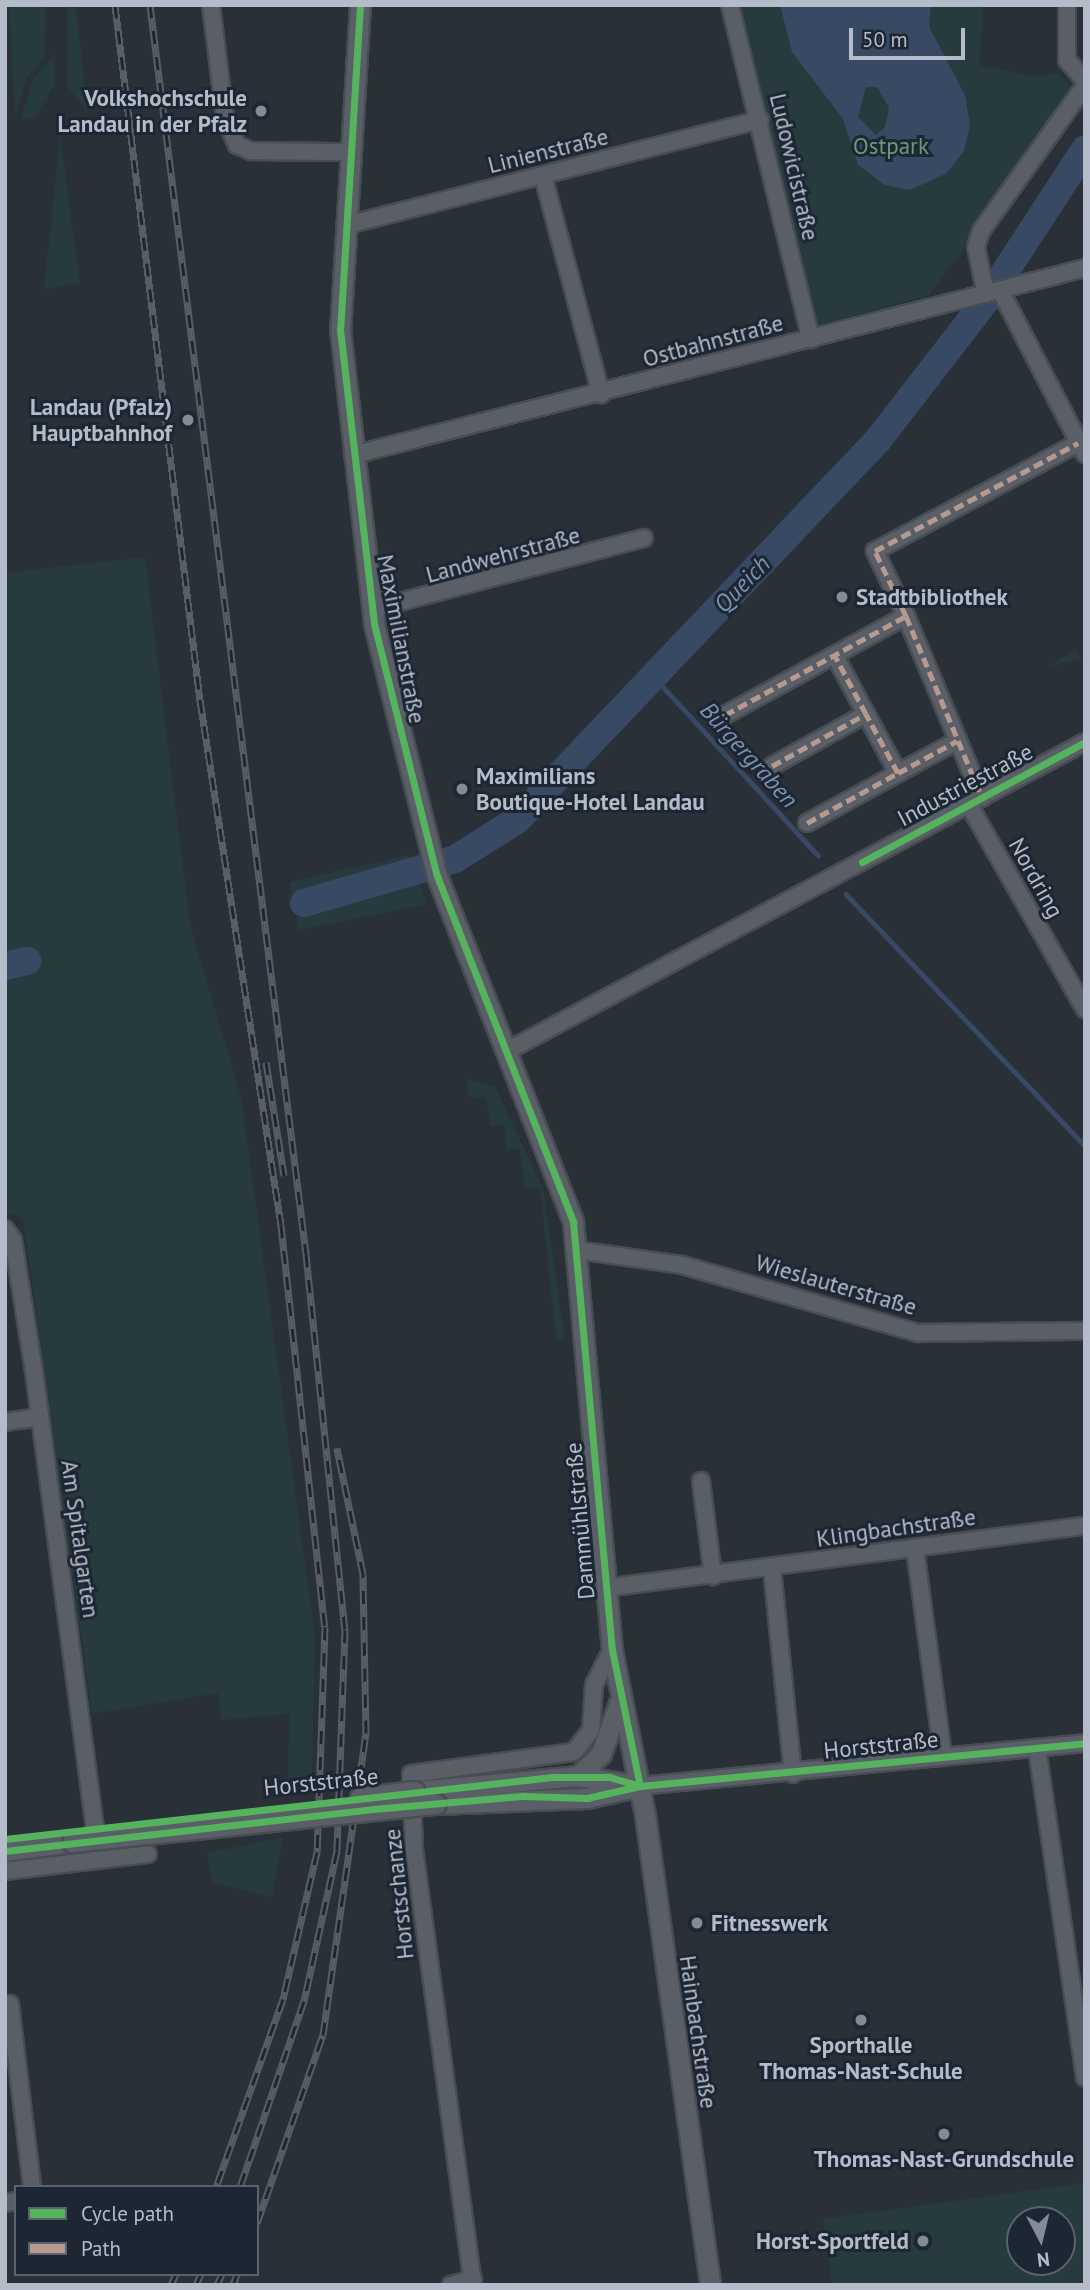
<!DOCTYPE html>
<meta charset="utf-8">
<style>
body{margin:0}
#map{position:relative;width:1090px;height:2290px;overflow:hidden;background:#2a3038;font-family:"PT Sans",sans-serif}
div>[style]{position:absolute}
.green>*{inset:0;background:#273a3e}
.water>*{inset:0;background:#384963}
.stream>*{height:4.5px;margin:-2.25px;padding:0 2.25px;transform-origin:2.25px;border-radius:2.25px;background:#384963}
.river>*{height:28px;margin:-14px;padding:0 14px;transform-origin:14px;border-radius:14px;background:#384963}
.roads{filter:drop-shadow(2px 0 #484c53) drop-shadow(-2px 0 #484c53) drop-shadow(0 2px #484c53) drop-shadow(0 -2px #484c53)}
.minor>*{height:16px;margin:-8px;padding:0 8px;transform-origin:8px;border-radius:8px;background:#5a5e66}
.tertiary>*{height:19px;margin:-9.5px;padding:0 9.5px;transform-origin:9.5px;border-radius:9.5px;background:#5a5e66}
.rail>*{height:7px;margin-top:-3.5px;transform-origin:0;background:repeating-linear-gradient(90deg,#1d2633 0 13px,#595d64 0 26px);box-sizing:border-box;border-block:2px solid #595d64}
.bridges{filter:drop-shadow(2px 0 #484c53) drop-shadow(-2px 0 #484c53) drop-shadow(0 2px #484c53) drop-shadow(0 -2px #484c53)}
.tertiary-bridge>*{height:19px;margin:-9.5px;padding:0 9.5px;transform-origin:9.5px;border-radius:9.5px;background:#5a5e66}
.quiet>*{height:5px;margin-top:-2.5px;transform-origin:0;background:repeating-linear-gradient(90deg,#b69a8f 0 10px,transparent 0 15px)}
.cycleway>*{height:7px;margin:-3.5px;padding:0 3.5px;transform-origin:3.5px;border-radius:3.5px;background:#56b35d}
.dots>*{width:19px;height:19px;translate:-50% -50%;box-sizing:border-box;border:4px solid #1d2633;border-radius:50%}
span{translate:-50% -50%;white-space:nowrap;text-align:center;line-height:1.15;-webkit-text-stroke:6px #1d2633;paint-order:stroke}
.poi-label{font-size:23px;color:#b4bcc9;font-weight:700}
.right{translate:-100% -50%;text-align:right}
.left{translate:0 -50%;text-align:left}
.park-label{font-size:23px;color:#6b9a76}
.street-label{font-size:23px;color:#b4bcc9}
.water-label{font-size:24px;color:#7c92b1;font-style:italic}
.frame{position:absolute;inset:0;border:7px solid #b4bcc9;pointer-events:none}
.legend{position:absolute;left:14px;top:2185px;width:245px;height:91px;box-sizing:border-box;background:#1d2633;border:2px solid #59626f;margin:0;padding:9px 12px;list-style:none;font-size:21px;color:#b4bcc9}
.legend li{display:flex;align-items:center;gap:14px;height:35px}
.legend b{width:35px;border:2px solid #59626f}
.north{position:absolute;left:1006px;top:2206px;width:70px;height:70px;box-sizing:border-box;background:#1d2633;border:2px solid #59626f;border-radius:50%;rotate:173deg;font-size:19px;font-weight:700;line-height:28px;text-align:center;color:#b4bcc9}
.north::after{content:'';display:block;margin:auto;width:24px;height:32px;background:#848b96;clip-path:polygon(50% 0,100% 100%,50% 72%,0 100%)}
.scale{position:absolute;left:849px;top:28px;width:116px;height:32px;box-sizing:border-box;border:4px solid #b4bcc9;border-top:0;padding-left:9px;font-size:21px;line-height:24px;white-space:nowrap;color:#b4bcc9;-webkit-text-stroke:5px #1d2633;paint-order:stroke}
</style>
<div id="map">
<div class="green">
<i style="clip-path:polygon(9px 5px,46px 5px,45px 57px,26px 78px,15px 118px)"></i>
<i style="clip-path:polygon(67px 5px,76px 5px,87px 111px,67px 86px)"></i>
<i style="clip-path:polygon(737px 5px,984px 5px,979px 65px,1035px 77px,1059px 73px,1079px 95px,928px 296px,809px 327px)"></i>
<i style="clip-path:polygon(55px 53px,54px 86px,34px 119px,21px 118px,33px 80px)"></i>
<i style="clip-path:polygon(60px 136px,80px 283px,44px 289px,50px 233px)"></i>
<i style="clip-path:polygon(145px 557px,190px 925px,241px 1097px,315px 1636px,312px 1776px,288px 1779px,289px 1714px,221px 1720px,218px 1693px,92px 1714px,23px 1218px,5px 1211px,5px 573px)"></i>
<i style="clip-path:polygon(1076px 649px,1082px 658px,1048px 667px,1056px 661px)"></i>
<i style="clip-path:polygon(409px 855px,427px 904px,299px 930px,290px 882px)"></i>
<i style="clip-path:polygon(466px 1079px,495px 1086px,543px 1189px,565px 1338px,556px 1339px,540px 1188px,525px 1190px,520px 1149px,507px 1150px,504px 1125px,490px 1126px,486px 1097px,469px 1098px)"></i>
<i style="clip-path:polygon(283px 1837px,272px 1897px,212px 1882px,207px 1853px)"></i>
<i style="clip-path:polygon(evenodd,1085px 2183px,1085px 2285px,832px 2285px,823px 2219px,1085px 2183px,1020px 2220px,1062px 2220px,1062px 2262px,1020px 2262px,1020px 2220px)"></i>
</div>
<div class="water">
<i style="clip-path:polygon(evenodd,780px 5px,931px 5px,929px 27px,965px 95px,970px 125px,964px 151px,947px 173px,910px 190px,885px 185px,858px 165px,843px 119px,792px 52px,780px 5px,866px 87px,877px 87px,889px 108px,885px 127px,876px 135px,858px 117px,866px 87px)"></i>
</div>
<div class="stream">
<i style="left:655px;top:678px;width:241px;rotate:47.4deg"></i>
<i style="left:846px;top:894px;width:347px;rotate:46.5deg"></i>
</div>
<div class="river">
<i style="left:304px;top:903px;width:157px;rotate:-16.2deg"></i>
<i style="left:455px;top:859px;width:73px;rotate:-32.2deg"></i>
<i style="left:517px;top:820px;width:524px;rotate:-46.47deg"></i>
<i style="left:878px;top:440px;width:183px;rotate:-52.3deg"></i>
<i style="left:990px;top:295px;width:174px;rotate:-56.9deg"></i>
<i style="left:5px;top:966px;width:23px;rotate:-13deg"></i>
</div>
<div class="roads">
<div class="minor">
<i style="left:211px;top:5px;width:114px;rotate:82.9deg"></i>
<i style="left:225px;top:118px;width:30px;rotate:66deg"></i>
<i style="left:237px;top:145px;width:15px;rotate:23deg"></i>
<i style="left:251px;top:151px;width:100px;rotate:0.6deg"></i>
<i style="left:730px;top:5px;width:344px;rotate:76.4deg"></i>
<i style="left:1067px;top:5px;width:55px;rotate:90deg"></i>
<i style="left:1067px;top:60px;width:28px;rotate:49deg"></i>
<i style="left:543px;top:176px;width:226px;rotate:75.1deg"></i>
<i style="left:347px;top:225px;width:426px;rotate:-14.3deg"></i>
<i style="left:1000px;top:290px;width:185px;rotate:62.6deg"></i>
<i style="left:986px;top:294px;width:48px;rotate:-102deg"></i>
<i style="left:976px;top:247px;width:17px;rotate:-73deg"></i>
<i style="left:981px;top:231px;width:178px;rotate:-54.4deg"></i>
<i style="left:353px;top:455px;width:756px;rotate:-14.33deg"></i>
<i style="left:373px;top:609px;width:280px;rotate:-14.7deg"></i>
<i style="left:906px;top:616px;width:197px;rotate:67.3deg"></i>
<i style="left:725px;top:715px;width:206px;rotate:-28.7deg"></i>
<i style="left:906px;top:616px;width:72px;rotate:-115.5deg"></i>
<i style="left:875px;top:551px;width:230px;rotate:-28deg"></i>
<i style="left:772px;top:766px;width:107px;rotate:-29deg"></i>
<i style="left:866px;top:714px;width:66px;rotate:-118.1deg"></i>
<i style="left:898px;top:773px;width:67px;rotate:-28.5deg"></i>
<i style="left:969px;top:805px;width:235px;rotate:60.4deg"></i>
<i style="left:807px;top:823px;width:104px;rotate:-28.8deg"></i>
<i style="left:898px;top:773px;width:67px;rotate:-118.5deg"></i>
<i style="left:507px;top:1051px;width:655px;rotate:-28.13deg"></i>
<i style="left:5px;top:1229px;width:14px;rotate:54deg"></i>
<i style="left:13px;top:1240px;width:133px;rotate:80.9deg"></i>
<i style="left:34px;top:1371px;width:492px;rotate:82.4deg"></i>
<i style="left:577px;top:1250px;width:106px;rotate:8.1deg"></i>
<i style="left:682px;top:1265px;width:246px;rotate:16.1deg"></i>
<i style="left:918px;top:1333px;width:167px;rotate:-0.7deg"></i>
<i style="left:5px;top:1422px;width:35px;rotate:-8deg"></i>
<i style="left:701px;top:1481px;width:96px;rotate:82.8deg"></i>
<i style="left:915px;top:1549px;width:210px;rotate:82.3deg"></i>
<i style="left:772px;top:1568px;width:207px;rotate:84.2deg"></i>
<i style="left:605px;top:1588px;width:484px;rotate:-7.4deg"></i>
<i style="left:1037px;top:1748px;width:333px;rotate:81.7deg"></i>
<i style="left:640px;top:1786px;width:447px;rotate:-5.5deg"></i>
<i style="left:5px;top:1871px;width:144px;rotate:-6.8deg"></i>
<i style="left:10px;top:2004px;width:184px;rotate:83.1deg"></i>
<i style="left:5px;top:2203px;width:11px;rotate:-10deg"></i>
<i style="left:451px;top:2285px;width:23px;rotate:-15deg"></i>
<i style="left:473px;top:2285px;width:442px;rotate:-97.7deg"></i>
<i style="left:414px;top:1847px;width:73px;rotate:-92.4deg"></i>
<i style="left:411px;top:1774px;width:164px;rotate:-7.7deg"></i>
<i style="left:574px;top:1752px;width:28px;rotate:-52deg"></i>
<i style="left:591px;top:1730px;width:45px;rotate:-86.2deg"></i>
<i style="left:594px;top:1685px;width:39px;rotate:-63deg"></i>
</div>
<div class="tertiary">
<i style="left:360px;top:5px;width:325px;rotate:93.5deg"></i>
<i style="left:340px;top:329px;width:297px;rotate:83.4deg"></i>
<i style="left:374px;top:624px;width:260px;rotate:76deg"></i>
<i style="left:437px;top:876px;width:372px;rotate:68.5deg"></i>
<i style="left:573px;top:1222px;width:430px;rotate:84.8deg"></i>
<i style="left:612px;top:1650px;width:168px;rotate:78.7deg"></i>
<i style="left:645px;top:1815px;width:474px;rotate:82.1deg"></i>
<i style="left:578px;top:1776px;width:32px;rotate:-44deg"></i>
<i style="left:601px;top:1754px;width:54px;rotate:-70.6deg"></i>
<i style="left:415px;top:1791px;width:164px;rotate:-5.3deg"></i>
<i style="left:578px;top:1776px;width:63px;rotate:9.2deg"></i>
<i style="left:436px;top:1804px;width:151px;rotate:-2.3deg"></i>
<i style="left:587px;top:1798px;width:54px;rotate:-12.8deg"></i>
<i style="left:5px;top:1851px;width:68px;rotate:-7.7deg"></i>
</div>
</div>
<div class="rail">
<i style="left:115px;top:5px;width:700px;rotate:83.03deg"></i>
<i style="left:200px;top:700px;width:531px;rotate:81.23deg"></i>
<i style="left:281px;top:1225px;width:404px;rotate:83.8deg"></i>
<i style="left:325px;top:1627px;width:225px;rotate:92deg"></i>
<i style="left:317px;top:1852px;width:151px;rotate:103deg"></i>
<i style="left:283px;top:1999px;width:200px;rotate:109.6deg"></i>
<i style="left:150px;top:5px;width:1259px;rotate:82.88deg"></i>
<i style="left:306px;top:1254px;width:378px;rotate:84.1deg"></i>
<i style="left:345px;top:1630px;width:221px;rotate:92.1deg"></i>
<i style="left:337px;top:1851px;width:154px;rotate:102.4deg"></i>
<i style="left:304px;top:2001px;width:197px;rotate:109deg"></i>
<i style="left:266px;top:1062px;width:115px;rotate:81deg"></i>
<i style="left:257px;top:2223px;width:199px;rotate:-70.7deg"></i>
<i style="left:323px;top:2035px;width:305px;rotate:-81.9deg"></i>
<i style="left:366px;top:1733px;width:159px;rotate:-91.1deg"></i>
<i style="left:363px;top:1574px;width:129px;rotate:-101.7deg"></i>
<i style="left:171px;top:2285px;width:12px;rotate:-66deg"></i>
<i style="left:196px;top:2285px;width:12px;rotate:-66deg"></i>
<i style="left:217px;top:2285px;width:12px;rotate:-66deg"></i>
<i style="left:233px;top:2285px;width:12px;rotate:-70deg"></i>
</div>
<div class="bridges">
<div class="tertiary-bridge">
<i style="left:360px;top:1797px;width:55px;rotate:-6.2deg"></i>
<i style="left:72px;top:1842px;width:366px;rotate:-6deg"></i>
</div>
</div>
<div class="quiet">
<i style="left:906px;top:616px;width:197px;rotate:67.3deg"></i>
<i style="left:725px;top:715px;width:206px;rotate:-28.7deg"></i>
<i style="left:906px;top:616px;width:72px;rotate:-115.5deg"></i>
<i style="left:875px;top:551px;width:230px;rotate:-28deg"></i>
<i style="left:772px;top:766px;width:107px;rotate:-29deg"></i>
<i style="left:866px;top:714px;width:66px;rotate:-118.1deg"></i>
<i style="left:898px;top:773px;width:67px;rotate:-28.5deg"></i>
<i style="left:807px;top:823px;width:104px;rotate:-28.8deg"></i>
<i style="left:898px;top:773px;width:67px;rotate:-118.5deg"></i>
</div>
<div class="cycleway">
<i style="left:360px;top:5px;width:325px;rotate:93.5deg"></i>
<i style="left:340px;top:329px;width:297px;rotate:83.4deg"></i>
<i style="left:374px;top:624px;width:260px;rotate:76deg"></i>
<i style="left:437px;top:876px;width:372px;rotate:68.5deg"></i>
<i style="left:573px;top:1222px;width:430px;rotate:84.8deg"></i>
<i style="left:612px;top:1650px;width:139px;rotate:78.4deg"></i>
<i style="left:862px;top:862px;width:253px;rotate:-28.3deg"></i>
<i style="left:5px;top:1839px;width:551px;rotate:-6.47deg"></i>
<i style="left:552px;top:1777px;width:57px"></i>
<i style="left:609px;top:1777px;width:32px;rotate:16deg"></i>
<i style="left:5px;top:1851px;width:370px;rotate:-6.5deg"></i>
<i style="left:373px;top:1809px;width:151px;rotate:-5deg"></i>
<i style="left:523px;top:1796px;width:64px;rotate:1.8deg"></i>
<i style="left:587px;top:1798px;width:54px;rotate:-12.8deg"></i>
<i style="left:640px;top:1786px;width:447px;rotate:-5.5deg"></i>
</div>
<div class="dots">
<i style="left:261px;top:111px;background:#848b96"></i>
<i style="left:188px;top:420px;background:#848b96"></i>
<i style="left:842px;top:597px;background:#848b96"></i>
<i style="left:462px;top:789px;background:#848b96"></i>
<i style="left:697px;top:1923px;background:#848b96"></i>
<i style="left:861px;top:2020px;background:#848b96"></i>
<i style="left:944px;top:2134px;background:#848b96"></i>
<i style="left:923px;top:2241px;background:#848b96"></i>
</div>
<div class="poi-label">
<span class="right" style="left:247px;top:111px">Volkshochschule<br>Landau in der Pfalz</span>
<span class="right" style="left:172px;top:420px">Landau (Pfalz)<br>Hauptbahnhof</span>
<span class="left" style="left:856px;top:597px">Stadtbibliothek</span>
<span class="left" style="left:476px;top:789px">Maximilians<br>Boutique-Hotel Landau</span>
<span class="left" style="left:711px;top:1923px">Fitnesswerk</span>
<span style="left:861px;top:2058px">Sporthalle<br>Thomas-Nast-Schule</span>
<span style="left:944px;top:2159px">Thomas-Nast-Grundschule</span>
<span class="right" style="left:909px;top:2241px">Horst-Sportfeld</span>
</div>
<div class="park-label">
<span style="left:891px;top:146px">Ostpark</span>
</div>
<div class="street-label">
<span style="left:548px;top:151px;rotate:-14deg">Linienstraße</span>
<span style="left:794px;top:167px;rotate:77deg">Ludowicistraße</span>
<span style="left:713px;top:341px;rotate:-15deg">Ostbahnstraße</span>
<span style="left:503px;top:555px;rotate:-15deg">Landwehrstraße</span>
<span style="left:401px;top:639px;rotate:79deg">Maximilianstraße</span>
<span style="left:965px;top:785px;rotate:-28deg">Industriestraße</span>
<span style="left:1036px;top:878px;rotate:61deg">Nordring</span>
<span style="left:836px;top:1285px;rotate:16deg">Wieslauterstraße</span>
<span style="left:580px;top:1521px;rotate:-95deg">Dammühlstraße</span>
<span style="left:896px;top:1528px;rotate:-8deg">Klingbachstraße</span>
<span style="left:80px;top:1539px;rotate:82deg">Am Spitalgarten</span>
<span style="left:881px;top:1745px;rotate:-6deg">Horststraße</span>
<span style="left:321px;top:1782px;rotate:-6deg">Horststraße</span>
<span style="left:399px;top:1894px;rotate:-96deg">Horstschanze</span>
<span style="left:698px;top:2032px;rotate:82deg">Hainbachstraße</span>
</div>
<div class="water-label">
<span style="left:742px;top:584px;rotate:-46deg">Queich</span>
<span style="left:749px;top:755px;rotate:48deg">Bürgergraben</span>
</div>
<div class="frame"></div>
<ul class="legend">
<li><b style="height:9px;background:#56b35d"></b>Cycle path</li>
<li><b style="height:9px;background:#b69a8f"></b>Path</li>
</ul>
<div class="north">N</div>
<div class="scale">50 m</div>
</div>
